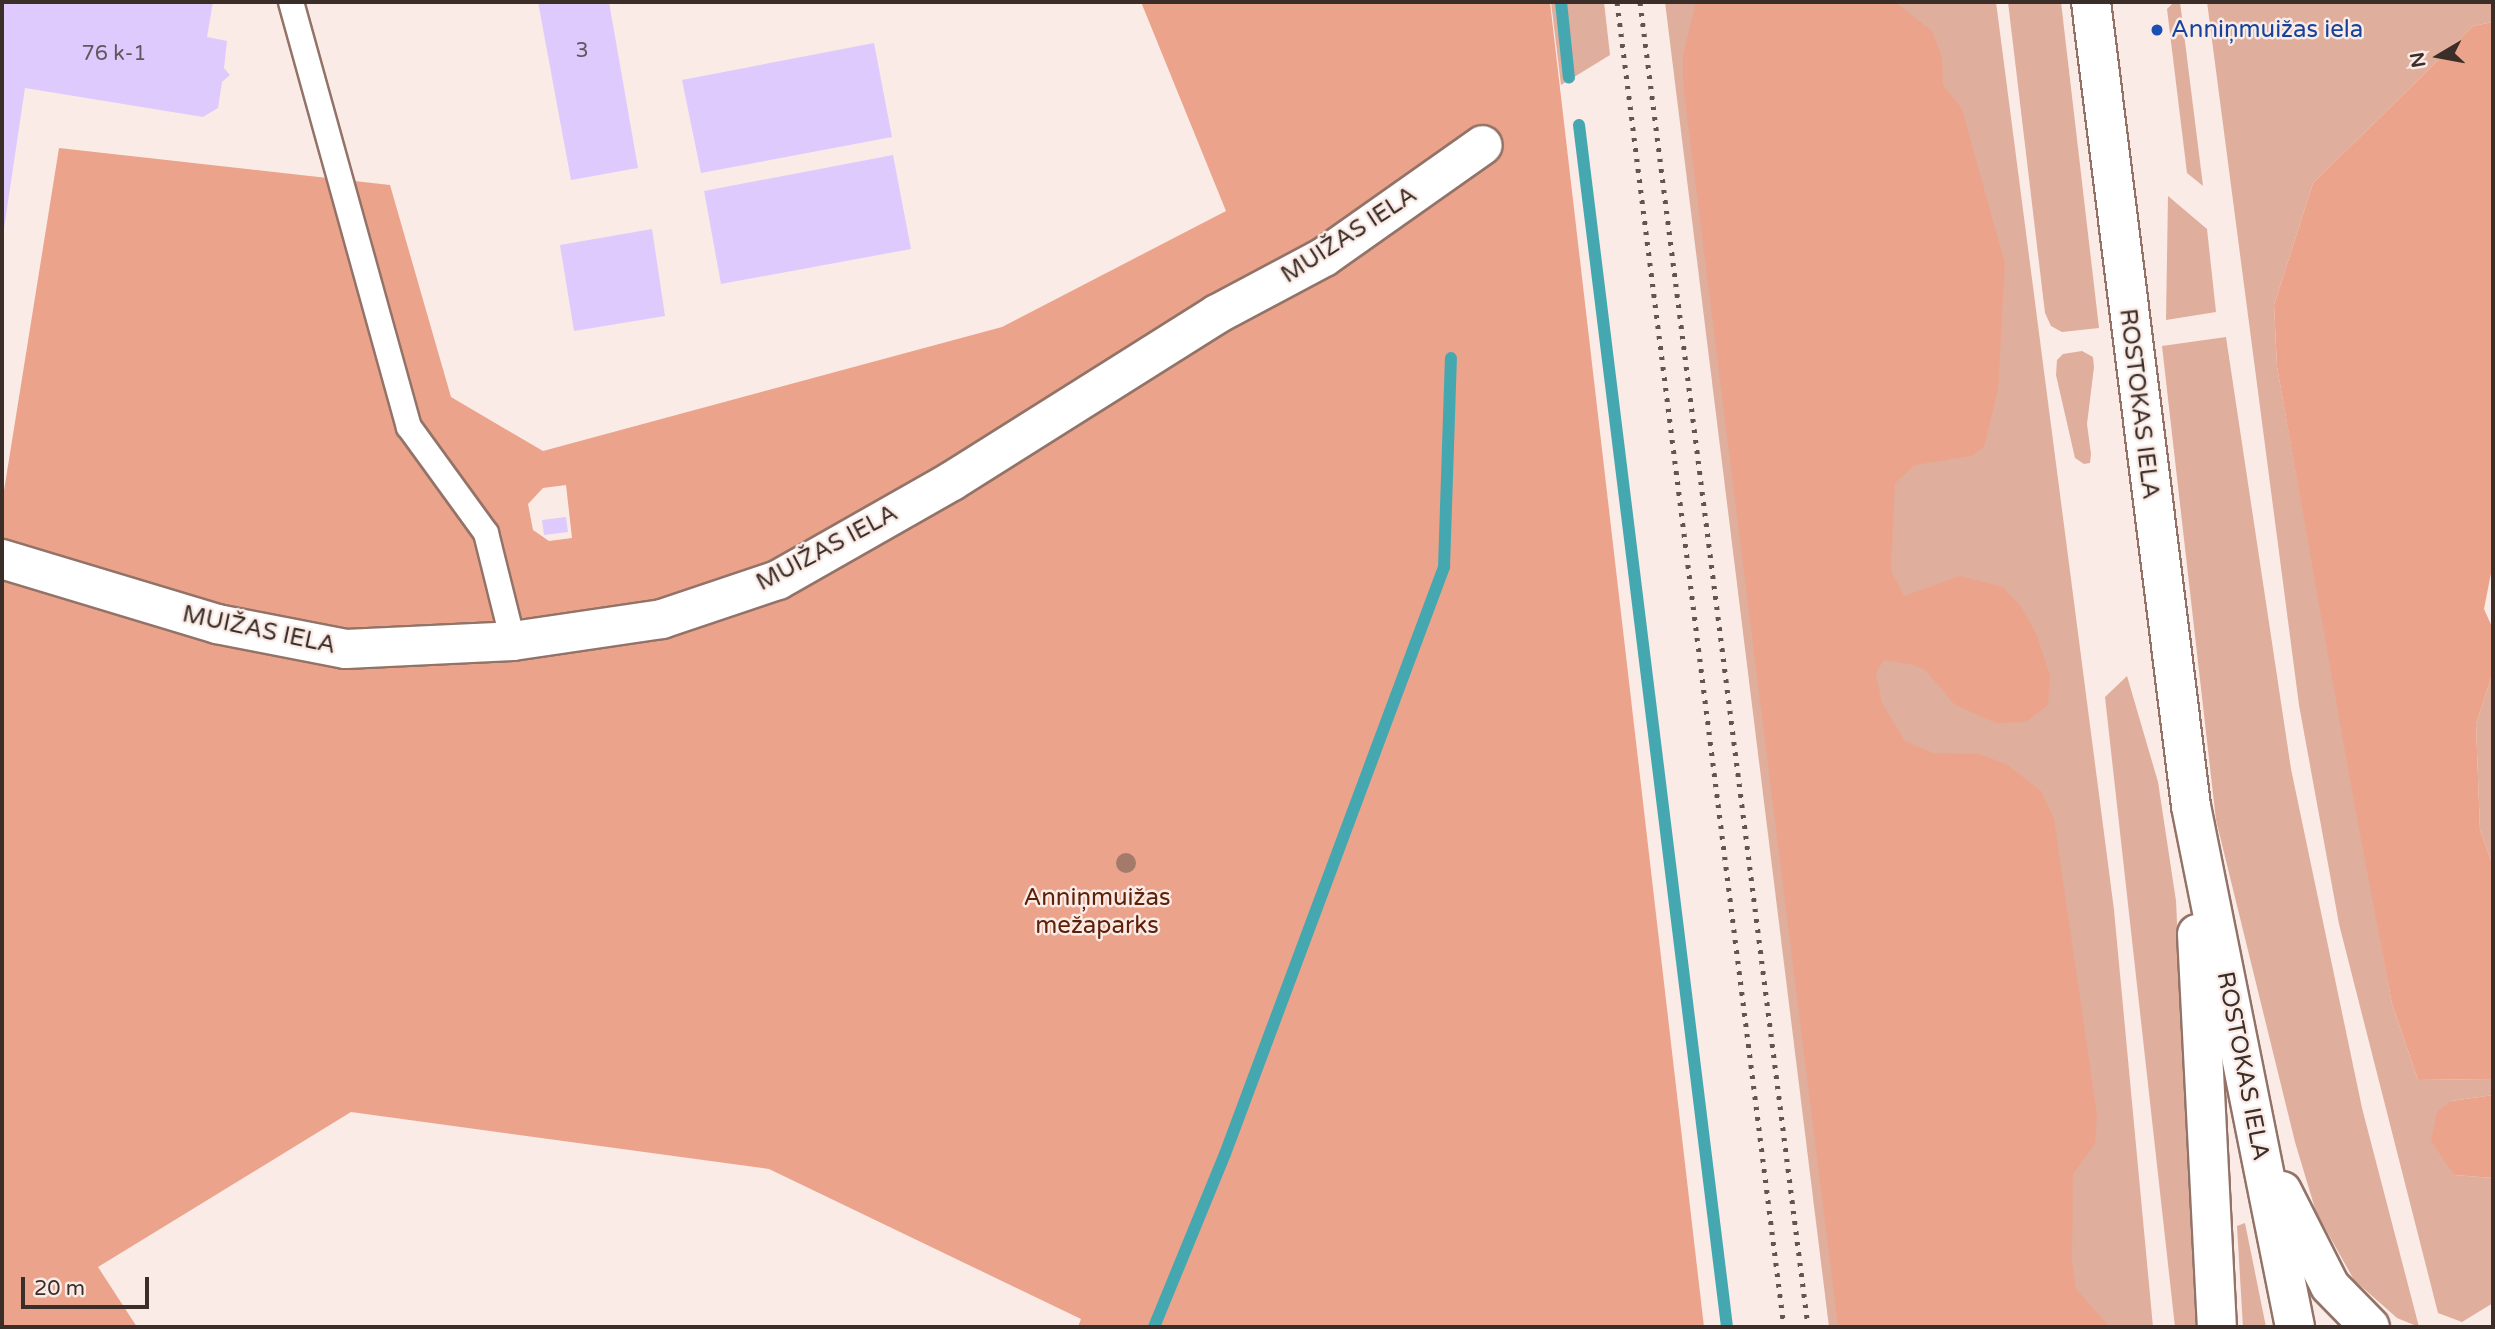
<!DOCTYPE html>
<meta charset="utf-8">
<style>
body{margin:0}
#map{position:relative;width:2495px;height:1329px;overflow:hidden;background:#faebe6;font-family:"Varela Round",sans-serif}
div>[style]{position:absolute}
.green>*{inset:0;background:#dfae9c}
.forest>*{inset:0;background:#eba48b}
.stream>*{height:12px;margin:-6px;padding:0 6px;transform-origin:6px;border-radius:6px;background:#45a8b0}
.building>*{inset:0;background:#decafd}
.roads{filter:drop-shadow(2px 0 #937368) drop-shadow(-2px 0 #937368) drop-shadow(0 2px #937368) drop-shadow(0 -2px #937368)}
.lane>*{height:24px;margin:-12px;padding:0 12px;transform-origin:12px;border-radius:12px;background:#fff}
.street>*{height:38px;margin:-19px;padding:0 19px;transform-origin:19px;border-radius:19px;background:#fff}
.secondary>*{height:38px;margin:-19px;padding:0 19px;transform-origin:19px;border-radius:19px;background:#fff}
.rail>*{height:5px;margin-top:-2.5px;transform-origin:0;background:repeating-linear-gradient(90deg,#625550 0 3.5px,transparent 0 10.5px)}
.trees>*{width:20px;height:20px;margin:-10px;border-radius:50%;background:#a47b6b}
.dots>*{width:19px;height:19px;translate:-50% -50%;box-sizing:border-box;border:4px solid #faebe6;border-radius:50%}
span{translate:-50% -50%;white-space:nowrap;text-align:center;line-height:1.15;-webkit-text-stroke:5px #faebe6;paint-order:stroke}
.number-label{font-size:21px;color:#64555e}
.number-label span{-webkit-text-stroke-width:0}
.transit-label{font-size:24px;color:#164399}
.left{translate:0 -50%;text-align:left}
.street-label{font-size:24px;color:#3b2e29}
.park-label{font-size:24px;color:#5e2006}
.frame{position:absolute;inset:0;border:4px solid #3b2e29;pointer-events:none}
.north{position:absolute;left:2404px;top:21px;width:70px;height:70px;-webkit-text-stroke:5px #faebe6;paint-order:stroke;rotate:260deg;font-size:19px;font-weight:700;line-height:28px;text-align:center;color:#3b2e29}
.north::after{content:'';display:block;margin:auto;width:24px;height:32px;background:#3b2e29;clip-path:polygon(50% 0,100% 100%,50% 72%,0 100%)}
.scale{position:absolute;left:21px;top:1277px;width:128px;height:32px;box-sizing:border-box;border:4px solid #3b2e29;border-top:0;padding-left:9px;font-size:21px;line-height:24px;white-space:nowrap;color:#3b2e29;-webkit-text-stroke:5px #faebe6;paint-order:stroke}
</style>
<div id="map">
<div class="green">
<i style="clip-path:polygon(1551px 2px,1604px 2px,1610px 55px,1561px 85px)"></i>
<i style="clip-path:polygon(1665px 2px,1996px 2px,2114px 910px,2153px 1327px,1829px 1327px)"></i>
<i style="clip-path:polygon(2008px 2px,2061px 2px,2099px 328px,2062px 332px,2051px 326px,2045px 313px)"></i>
<i style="clip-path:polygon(2174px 2px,2180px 2px,2203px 186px,2187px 173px,2167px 9px)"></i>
<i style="clip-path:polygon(2207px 2px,2493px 2px,2493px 22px,2473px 26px,2313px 183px,2274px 305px,2277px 367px,2392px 1004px,2418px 1080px,2493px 1079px,2493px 1095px,2451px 1101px,2454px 1175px,2493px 1178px,2493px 1303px,2462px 1322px,2438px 1313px,2339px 924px,2299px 705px)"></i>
<i style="clip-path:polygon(2168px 196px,2207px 229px,2216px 312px,2166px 320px)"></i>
<i style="clip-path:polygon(2226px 337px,2291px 769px,2362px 1108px,2419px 1327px,2397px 1318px,2354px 1280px,2316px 1212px,2295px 1142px,2216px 820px,2162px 346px)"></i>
<i style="clip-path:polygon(2082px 351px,2093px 357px,2094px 367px,2087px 424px,2091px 454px,2090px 463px,2084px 464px,2075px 458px,2056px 375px,2057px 360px,2063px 354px)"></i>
<i style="clip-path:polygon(2493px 672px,2493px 866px,2480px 830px,2476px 724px)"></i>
<i style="clip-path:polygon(2127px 676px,2158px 782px,2176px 901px,2196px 1327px,2175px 1327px,2105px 697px)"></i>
<i style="clip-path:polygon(2245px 1223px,2266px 1327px,2243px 1327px,2237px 1226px)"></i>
</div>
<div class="forest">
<i style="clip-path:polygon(evenodd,1141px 2px,1550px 2px,1704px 1327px,1078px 1327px,1081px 1319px,769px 1169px,351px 1112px,98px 1267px,137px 1327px,2px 1327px,2px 503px,59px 148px,390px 185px,451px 397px,543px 451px,1002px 327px,1226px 211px,1141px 2px,566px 485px,572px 538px,549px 541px,533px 530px,528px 504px,543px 488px,566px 485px)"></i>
<i style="clip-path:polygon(1696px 2px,1895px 2px,1932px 31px,1942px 57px,1943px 85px,1962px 109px,2005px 264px,1998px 390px,1984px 447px,1972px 456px,1915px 465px,1895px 483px,1891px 571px,1904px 596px,1960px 576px,2003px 587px,2022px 608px,2037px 635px,2050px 676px,2048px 705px,2026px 722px,1996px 723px,1955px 705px,1926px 671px,1913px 665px,1884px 660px,1876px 673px,1882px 703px,1905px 741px,1933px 753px,1979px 754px,2006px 764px,2041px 791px,2054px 819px,2097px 1114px,2095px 1144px,2073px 1174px,2072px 1261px,2076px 1289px,2110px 1327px,1838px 1327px,1683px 84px,1683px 55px)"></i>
<i style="clip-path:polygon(2493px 22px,2493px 563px,2484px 609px,2493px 629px,2493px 672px,2476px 724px,2480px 830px,2493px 866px,2493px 1079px,2418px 1080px,2392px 1004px,2354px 802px,2277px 367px,2274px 305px,2313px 183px,2473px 26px)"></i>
<i style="clip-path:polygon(2493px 1095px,2493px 1178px,2454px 1175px,2431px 1141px,2437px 1112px,2451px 1101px)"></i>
</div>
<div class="stream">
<i style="left:1561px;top:2px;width:76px;rotate:84deg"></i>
<i style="left:1579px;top:125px;width:1211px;rotate:82.98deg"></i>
<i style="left:1154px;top:1327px;width:187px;rotate:-67.7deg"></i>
<i style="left:1225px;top:1154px;width:627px;rotate:-69.54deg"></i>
<i style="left:1444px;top:567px;width:209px;rotate:-88.1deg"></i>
</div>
<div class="building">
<i style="clip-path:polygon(2px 2px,213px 2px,207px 37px,227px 41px,224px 68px,230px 75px,222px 82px,218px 108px,203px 117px,25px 88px,2px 242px)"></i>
<i style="clip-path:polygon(538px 2px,609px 2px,638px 168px,571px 180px)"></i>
<i style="clip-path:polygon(874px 43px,892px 137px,701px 173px,682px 80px)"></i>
<i style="clip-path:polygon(893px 155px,911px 249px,721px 284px,704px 191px)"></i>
<i style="clip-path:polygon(652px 229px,665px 316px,574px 331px,560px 245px)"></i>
<i style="clip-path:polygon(566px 517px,568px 532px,544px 535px,542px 520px)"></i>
</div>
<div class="roads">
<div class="lane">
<i style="left:291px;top:2px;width:441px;rotate:74.5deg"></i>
<i style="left:409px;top:427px;width:131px;rotate:54deg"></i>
<i style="left:486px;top:533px;width:111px;rotate:76deg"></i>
</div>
<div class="street">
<i style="left:2px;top:559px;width:225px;rotate:16.8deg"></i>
<i style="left:217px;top:624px;width:131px;rotate:11deg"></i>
<i style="left:346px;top:649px;width:167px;rotate:-2.7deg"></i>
<i style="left:513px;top:641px;width:151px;rotate:-8.4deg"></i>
<i style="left:662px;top:619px;width:122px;rotate:-18.6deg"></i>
<i style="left:778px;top:580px;width:200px;rotate:-29.6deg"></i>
<i style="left:952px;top:481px;width:313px;rotate:-32.2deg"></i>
<i style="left:1217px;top:314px;width:121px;rotate:-28deg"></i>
<i style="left:1324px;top:257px;width:194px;rotate:-35.2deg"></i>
</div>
<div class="secondary">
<i style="left:2091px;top:2px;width:810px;rotate:82.91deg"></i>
<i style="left:2191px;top:806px;width:531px;rotate:78.71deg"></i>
<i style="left:2197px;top:934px;width:394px;rotate:87.1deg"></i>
<i style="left:2282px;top:1191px;width:106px;rotate:63.2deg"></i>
<i style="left:2330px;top:1286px;width:57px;rotate:45.7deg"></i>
</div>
</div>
<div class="rail">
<i style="left:1617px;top:2px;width:1335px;rotate:82.82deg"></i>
<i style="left:1640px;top:2px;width:1336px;rotate:82.77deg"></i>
</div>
<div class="trees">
<i style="left:1126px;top:863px"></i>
</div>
<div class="dots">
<i style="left:2157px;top:30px;background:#1a4fb4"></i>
</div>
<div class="number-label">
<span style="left:582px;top:51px">3</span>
<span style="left:114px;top:54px">76 k-1</span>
</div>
<div class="transit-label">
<span class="left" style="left:2171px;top:30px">Anniņmuižas iela</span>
</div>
<div class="street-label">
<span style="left:1349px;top:235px;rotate:-33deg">MUIŽAS IELA</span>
<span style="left:2139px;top:404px;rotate:83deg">ROSTOKAS IELA</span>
<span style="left:827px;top:548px;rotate:-28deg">MUIŽAS IELA</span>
<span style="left:259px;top:630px;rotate:12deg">MUIŽAS IELA</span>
<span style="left:2243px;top:1066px;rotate:79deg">ROSTOKAS IELA</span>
</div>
<div class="park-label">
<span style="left:1097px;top:912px">Anniņmuižas<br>mežaparks</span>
</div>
<div class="frame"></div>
<div class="north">N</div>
<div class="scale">20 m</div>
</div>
